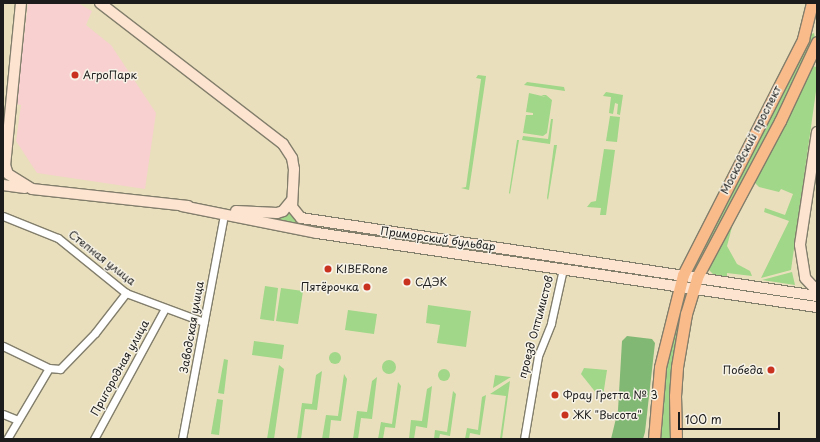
<!DOCTYPE html>
<meta charset="utf-8">
<style>
body{margin:0}
#map{position:relative;width:820px;height:442px;overflow:hidden;background:#e9dfbc;font-family:"Playpen Sans",sans-serif}
div>[style]{position:absolute}
.built>*{inset:0;background:#f7d0cf}
.green>*{inset:0;background:#a0d788}
.round{border-radius:50%}
.forest>*{inset:0;background:#80b874}
.roads{filter:drop-shadow(1px 0 #827e6c) drop-shadow(-1px 0 #827e6c) drop-shadow(0 1px #827e6c) drop-shadow(0 -1px #827e6c)}
.minor>*{height:7px;margin:-3.5px;padding:0 3.5px;transform-origin:3.5px;border-radius:3.5px;background:#fff}
.secondary>*{height:10px;margin:-5px;padding:0 5px;transform-origin:5px;border-radius:5px;background:#fde4d1}
.primary>*{height:11px;margin:-5.5px;padding:0 5.5px;transform-origin:5.5px;border-radius:5.5px;background:#fabb8b}
.dots>*{width:11px;height:11px;translate:-50% -50%;box-sizing:border-box;border:2px solid #f7f3e8;border-radius:50%}
span{translate:-50% -50%;white-space:nowrap;text-align:center;line-height:1.15;-webkit-text-stroke:3px #f7f3e8;paint-order:stroke}
.poi-label{font-size:11px;color:#1c1c1c}
.left{translate:0 -50%;text-align:left}
.right{translate:-100% -50%;text-align:right}
.street-label{font-size:11px;color:#1c1c1c}
.frame{position:absolute;inset:0;border:4px solid #1c1c1c;pointer-events:none}
.scale{position:absolute;left:678px;top:412px;width:102px;height:18px;box-sizing:border-box;border:2px solid #1c1c1c;border-top:0;padding-left:5px;font-size:12px;line-height:14px;white-space:nowrap;color:#1c1c1c;-webkit-text-stroke:3px #f7f3e8;paint-order:stroke}
</style>
<div id="map">
<div class="built">
<i style="clip-path:polygon(28px 3px,78px 3px,92px 11px,86px 25px,111px 45px,156px 113px,145px 189px,37px 173px,16px 141px,21px 105px,16px 104px)"></i>
</div>
<div class="green">
<i style="clip-path:polygon(814px 33px,815px 39px,782px 106px,694px 272px,692px 272px,809px 35px)"></i>
<i style="clip-path:polygon(811px 66px,817px 67px,817px 84px,791px 270px,761px 278px,789px 221px,764px 212px,765px 208px,785px 215px,793px 194px,781px 189px,779px 192px,759px 187px,751px 179px)"></i>
<i style="clip-path:polygon(478px 75px,486px 76px,469px 190px,461px 188px,466px 187px,481px 79px,476px 78px)"></i>
<i style="clip-path:polygon(527px 82px,564px 87px,565px 91px,524px 85px)"></i>
<i style="clip-path:polygon(606px 92px,623px 95px,620px 115px,617px 114px,618px 104px,615px 103px,613px 114px,609px 113px,611px 97px,603px 96px)"></i>
<i style="clip-path:polygon(529px 93px,546px 97px,541px 95px,546px 95px,552px 100px,547px 133px,543px 136px,523px 133px,526px 115px,533px 115px,533px 113px,526px 112px)"></i>
<i style="clip-path:polygon(610px 116px,620px 117px,617px 142px,606px 141px)"></i>
<i style="clip-path:polygon(551px 119px,553px 119px,550px 144px,522px 140px,523px 136px,548px 139px)"></i>
<i style="clip-path:polygon(517px 140px,519px 140px,510px 194px,509px 193px)"></i>
<i style="clip-path:polygon(554px 145px,557px 145px,548px 200px,547px 198px)"></i>
<i style="clip-path:polygon(604px 149px,615px 150px,606px 215px,600px 215px,601px 208px,587px 207px,591px 202px,596px 201px)"></i>
<i style="clip-path:polygon(288px 212px,298px 221px,314px 225px,314px 227px,274px 219px)"></i>
<i style="clip-path:polygon(730px 224px,732px 227px,727px 246px,737px 264px,750px 271px,752px 276px,727px 273px,727px 278px,714px 275px,709px 270px,708px 266px)"></i>
<i style="clip-path:polygon(350px 229px,559px 262px,555px 263px,349px 234px)"></i>
<i style="clip-path:polygon(568px 264px,568px 263px,656px 277px,569px 266px)"></i>
<i style="clip-path:polygon(792px 272px,795px 285px,762px 280px)"></i>
<i style="clip-path:polygon(265px 286px,278px 288px,274px 321px,260px 319px)"></i>
<i style="clip-path:polygon(281px 288px,303px 291px,298px 324px,276px 321px)"></i>
<i style="clip-path:polygon(428px 305px,471px 311px,466px 347px,437px 343px,440px 325px,426px 323px)"></i>
<i style="clip-path:polygon(348px 310px,377px 314px,374px 334px,345px 330px)"></i>
<i style="clip-path:polygon(675px 314px,682px 315px,671px 439px,658px 439px,662px 384px)"></i>
<i style="clip-path:polygon(254px 341px,284px 345px,282px 359px,252px 355px)"></i>
<i class="round" style="left:329px;top:352px;width:12px;height:12px"></i>
<i style="clip-path:polygon(224px 359px,228px 360px,224px 394px,218px 393px)"></i>
<i class="round" style="left:382px;top:360px;width:14px;height:14px"></i>
<i style="clip-path:polygon(279px 365px,284px 369px,274px 439px,267px 439px)"></i>
<i style="clip-path:polygon(584px 368px,607px 370px,603px 396px,597px 394px,581px 374px)"></i>
<i class="round" style="left:438px;top:369px;width:12px;height:12px"></i>
<i style="clip-path:polygon(322px 371px,317px 410px,305px 409px,301px 439px,297px 439px,302px 403px,312px 404px,316px 375px)"></i>
<i style="clip-path:polygon(344px 374px,347px 379px,341px 421px,331px 420px,329px 439px,322px 439px,326px 415px,338px 416px)"></i>
<i style="clip-path:polygon(495px 375px,511px 377px,493px 388px)"></i>
<i style="clip-path:polygon(377px 377px,372px 419px,361px 418px,358px 439px,353px 439px,357px 411px,367px 412px,372px 381px)"></i>
<i style="clip-path:polygon(510px 381px,502px 439px,500px 439px,506px 396px,490px 394px)"></i>
<i style="clip-path:polygon(398px 382px,401px 386px,395px 428px,385px 427px,383px 439px,378px 439px,381px 422px,392px 424px)"></i>
<i style="clip-path:polygon(432px 386px,427px 428px,416px 426px,414px 439px,409px 439px,411px 420px,422px 421px,427px 389px)"></i>
<i style="clip-path:polygon(453px 391px,456px 394px,450px 436px,440px 434px,439px 439px,434px 439px,435px 430px,447px 432px)"></i>
<i style="clip-path:polygon(486px 395px,480px 435px,470px 433px,469px 439px,465px 439px,467px 428px,478px 430px,482px 397px)"></i>
<i style="clip-path:polygon(217px 399px,223px 400px,219px 435px,211px 434px)"></i>
</div>
<div class="forest">
<i style="clip-path:polygon(627px 336px,652px 339px,655px 343px,645px 432px,643px 439px,611px 439px,618px 410px,622px 341px)"></i>
</div>
<div class="roads">
<div class="minor">
<i style="left:3px;top:216px;width:59px;rotate:21.8deg"></i>
<i style="left:58px;top:238px;width:87px;rotate:39deg"></i>
<i style="left:126px;top:293px;width:83px;rotate:20.4deg"></i>
<i style="left:3px;top:346px;width:51px;rotate:25.6deg"></i>
<i style="left:3px;top:414px;width:16px;rotate:22deg"></i>
<i style="left:7px;top:439px;width:82px;rotate:-59.4deg"></i>
<i style="left:49px;top:368px;width:11px;rotate:5deg"></i>
<i style="left:60px;top:369px;width:50px;rotate:-45.8deg"></i>
<i style="left:95px;top:333px;width:51px;rotate:-52.2deg"></i>
<i style="left:94px;top:439px;width:149px;rotate:-61.5deg"></i>
<i style="left:182px;top:439px;width:223px;rotate:-79.4deg"></i>
<i style="left:524px;top:439px;width:84px;rotate:-80.4deg"></i>
<i style="left:538px;top:356px;width:35px;rotate:-68deg"></i>
<i style="left:551px;top:323px;width:55px;rotate:-77.5deg"></i>
</div>
<div class="secondary">
<i style="left:21px;top:3px;width:163px;rotate:95.6deg"></i>
<i style="left:5px;top:165px;width:9px;rotate:72deg"></i>
<i style="left:8px;top:174px;width:28px;rotate:32deg"></i>
<i style="left:32px;top:189px;width:157px;rotate:6.2deg"></i>
<i style="left:100px;top:3px;width:231px;rotate:37.6deg"></i>
<i style="left:283px;top:144px;width:17px;rotate:57deg"></i>
<i style="left:292px;top:158px;width:11px;rotate:80deg"></i>
<i style="left:294px;top:169px;width:38px;rotate:93deg"></i>
<i style="left:292px;top:207px;width:14px;rotate:51deg"></i>
<i style="left:301px;top:218px;width:522px;rotate:8.6deg"></i>
<i style="left:817px;top:132px;width:114px;rotate:98.6deg"></i>
<i style="left:800px;top:245px;width:33px;rotate:81deg"></i>
<i style="left:805px;top:278px;width:18px;rotate:47deg"></i>
<i style="left:3px;top:185px;width:22px;rotate:8deg"></i>
<i style="left:182px;top:206px;width:138px;rotate:11.3deg"></i>
<i style="left:317px;top:233px;width:505px;rotate:8.42deg"></i>
<i style="left:236px;top:211px;width:41px;rotate:2.8deg"></i>
<i style="left:277px;top:213px;width:6px;rotate:-18deg"></i>
<i style="left:283px;top:211px;width:13px;rotate:-51deg"></i>
</div>
<div class="primary">
<i style="left:654px;top:439px;width:72px;rotate:-85.2deg"></i>
<i style="left:660px;top:367px;width:95px;rotate:-76deg"></i>
<i style="left:683px;top:275px;width:265px;rotate:-63deg"></i>
<i style="left:803px;top:39px;width:37px;rotate:-76deg"></i>
<i style="left:676px;top:439px;width:43px;rotate:-91.3deg"></i>
<i style="left:675px;top:396px;width:29px;rotate:-86deg"></i>
<i style="left:677px;top:367px;width:54px;rotate:-80.4deg"></i>
<i style="left:686px;top:314px;width:39px;rotate:-73deg"></i>
<i style="left:697px;top:277px;width:177px;rotate:-62deg"></i>
<i style="left:780px;top:121px;width:87px;rotate:-64.9deg"></i>
</div>
</div>
<div class="dots">
<i style="left:75px;top:75px;background:#c8321e"></i>
<i style="left:328px;top:269px;background:#c8321e"></i>
<i style="left:407px;top:282px;background:#c8321e"></i>
<i style="left:367px;top:287px;background:#c8321e"></i>
<i style="left:771px;top:370px;background:#c8321e"></i>
<i style="left:555px;top:395px;background:#c8321e"></i>
<i style="left:565px;top:415px;background:#c8321e"></i>
</div>
<div class="poi-label">
<span class="left" style="left:83px;top:75px">АгроПарк</span>
<span class="left" style="left:336px;top:269px">KIBERone</span>
<span class="left" style="left:415px;top:282px">СДЭК</span>
<span class="right" style="left:359px;top:287px">Пятёрочка</span>
<span class="right" style="left:763px;top:370px">Победа</span>
<span class="left" style="left:563px;top:395px">Фрау Гретта № 3</span>
<span class="left" style="left:573px;top:415px">ЖК "Высота"</span>
</div>
<div class="street-label">
<span style="left:751px;top:140px;rotate:-63deg">Московский проспект</span>
<span style="left:438px;top:239px;rotate:8deg">Приморский бульвар</span>
<span style="left:102px;top:258px;rotate:38deg">Степная улица</span>
<span style="left:192px;top:327px;rotate:-80deg">Заводская улица</span>
<span style="left:536px;top:327px;rotate:-75deg">проезд Оптимистов</span>
<span style="left:120px;top:368px;rotate:-61deg">Пригородная улица</span>
</div>
<div class="frame"></div>
<div class="scale">100 m</div>
</div>
